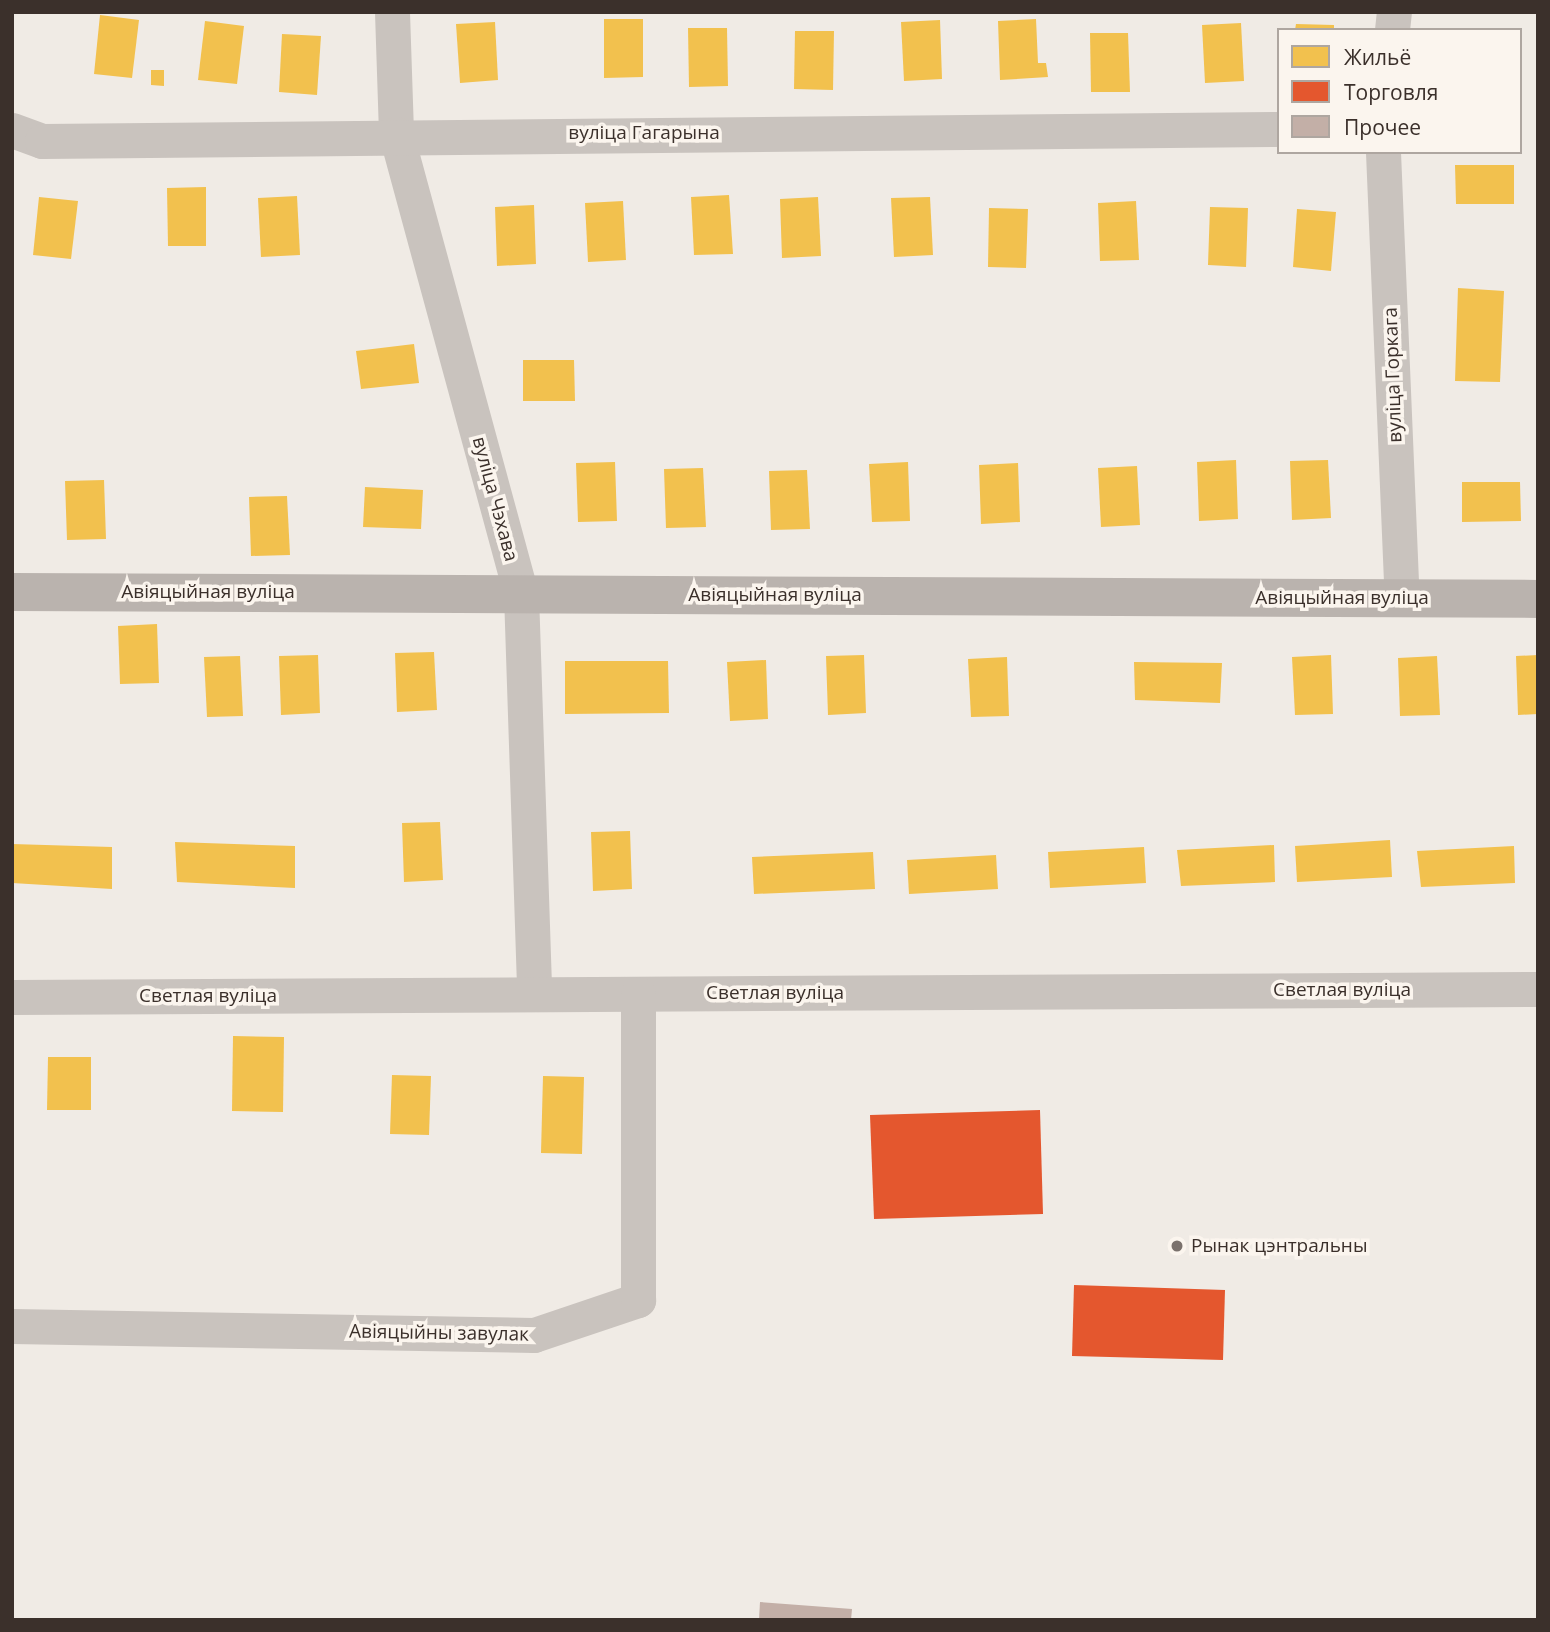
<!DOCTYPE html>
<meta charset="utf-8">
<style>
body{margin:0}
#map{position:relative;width:1550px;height:1632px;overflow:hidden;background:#f0ebe5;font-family:"Open Sans",sans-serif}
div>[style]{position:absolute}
.homes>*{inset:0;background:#f2c14e}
.shops>*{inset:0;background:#e4572e}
.building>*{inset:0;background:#c3afa7}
.street>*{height:35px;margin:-17.5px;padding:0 17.5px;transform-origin:17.5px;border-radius:17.5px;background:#c9c3be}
.secondary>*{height:38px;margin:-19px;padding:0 19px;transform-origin:19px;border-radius:19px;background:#bab3ae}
.dots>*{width:19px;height:19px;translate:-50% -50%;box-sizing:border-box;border:4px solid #fbf5ee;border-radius:50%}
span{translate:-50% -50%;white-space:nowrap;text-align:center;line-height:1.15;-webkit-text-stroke:7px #fbf5ee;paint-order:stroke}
.street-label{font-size:19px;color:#3b302b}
.poi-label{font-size:19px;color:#3b302b}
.left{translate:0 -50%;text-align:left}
.frame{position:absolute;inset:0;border:14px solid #3b302b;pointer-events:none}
.legend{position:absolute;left:1277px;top:28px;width:245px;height:126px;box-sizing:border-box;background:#fbf5ee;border:2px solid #aea6a0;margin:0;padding:9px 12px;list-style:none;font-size:21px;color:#3b302b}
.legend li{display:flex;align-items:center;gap:14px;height:35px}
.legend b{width:35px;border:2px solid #aea6a0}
</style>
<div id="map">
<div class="homes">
<i style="clip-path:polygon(100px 15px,139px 20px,132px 78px,94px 74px)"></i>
<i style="clip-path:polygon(604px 19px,643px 19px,643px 77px,604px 78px)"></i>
<i style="clip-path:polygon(1036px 19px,1038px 63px,1046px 63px,1048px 77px,1000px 80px,998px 21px)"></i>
<i style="clip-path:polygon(940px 20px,942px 79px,904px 81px,901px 22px)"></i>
<i style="clip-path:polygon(205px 21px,244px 26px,237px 84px,198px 80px)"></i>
<i style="clip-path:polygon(495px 22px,498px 80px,460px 83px,456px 24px)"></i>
<i style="clip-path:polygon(1241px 23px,1244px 81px,1205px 83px,1202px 25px)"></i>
<i style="clip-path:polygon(1296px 24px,1334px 25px,1334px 30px,1295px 30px)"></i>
<i style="clip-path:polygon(688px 28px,727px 28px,728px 86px,689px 87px)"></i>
<i style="clip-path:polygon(795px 31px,834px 31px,833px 90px,794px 89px)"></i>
<i style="clip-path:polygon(1090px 33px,1128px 33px,1130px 92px,1091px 92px)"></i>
<i style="clip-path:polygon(282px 34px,321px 36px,317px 95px,279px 92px)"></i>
<i style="clip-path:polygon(151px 70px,164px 70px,164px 86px,151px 85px)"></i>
<i style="clip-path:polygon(1455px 165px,1514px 165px,1514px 204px,1456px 204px)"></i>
<i style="clip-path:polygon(206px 187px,206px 246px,168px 246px,167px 188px)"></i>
<i style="clip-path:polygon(729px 195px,733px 254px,694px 255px,691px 197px)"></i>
<i style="clip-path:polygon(297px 196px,300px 255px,261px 257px,258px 198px)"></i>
<i style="clip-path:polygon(39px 197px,78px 201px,71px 259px,33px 255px)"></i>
<i style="clip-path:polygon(818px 197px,821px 256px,782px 258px,780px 199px)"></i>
<i style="clip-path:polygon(930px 197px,933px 255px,894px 257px,891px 198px)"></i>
<i style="clip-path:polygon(623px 201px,626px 260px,588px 262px,585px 203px)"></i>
<i style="clip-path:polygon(1136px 201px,1139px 260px,1100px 261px,1098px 203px)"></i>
<i style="clip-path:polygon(534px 205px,536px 264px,497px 266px,495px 207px)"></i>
<i style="clip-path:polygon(1210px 207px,1248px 208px,1246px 267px,1208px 265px)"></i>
<i style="clip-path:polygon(989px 208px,1028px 209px,1026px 268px,988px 267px)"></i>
<i style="clip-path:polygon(1297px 209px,1336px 212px,1331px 271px,1293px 267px)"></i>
<i style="clip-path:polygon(1458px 288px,1504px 291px,1500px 382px,1455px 381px)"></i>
<i style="clip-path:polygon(414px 344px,419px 383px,361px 389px,356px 351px)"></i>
<i style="clip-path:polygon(523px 360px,574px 360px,575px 401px,523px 401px)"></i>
<i style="clip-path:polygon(1236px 460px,1238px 519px,1199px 521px,1197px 462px)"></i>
<i style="clip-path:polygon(1328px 460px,1331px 518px,1292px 520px,1290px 461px)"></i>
<i style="clip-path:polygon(615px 462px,617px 521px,578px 522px,576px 463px)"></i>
<i style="clip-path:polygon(908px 462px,910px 521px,872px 522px,869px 464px)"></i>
<i style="clip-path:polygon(1018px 463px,1020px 522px,981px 524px,979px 465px)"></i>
<i style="clip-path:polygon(1137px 466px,1140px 525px,1101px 527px,1098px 468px)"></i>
<i style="clip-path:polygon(703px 468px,706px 527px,666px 528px,664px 469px)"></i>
<i style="clip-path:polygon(807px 470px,810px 529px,771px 530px,769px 471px)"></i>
<i style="clip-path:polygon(104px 480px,106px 539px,67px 540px,65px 481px)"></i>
<i style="clip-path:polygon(1462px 482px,1520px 482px,1521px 521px,1462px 522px)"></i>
<i style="clip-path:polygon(365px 487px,423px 490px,421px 529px,363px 527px)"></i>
<i style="clip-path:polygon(287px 496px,290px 555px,251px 556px,249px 497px)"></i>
<i style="clip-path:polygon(157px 624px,159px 683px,120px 684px,118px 626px)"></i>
<i style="clip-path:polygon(434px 652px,437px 710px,397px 712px,395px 653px)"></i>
<i style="clip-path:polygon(318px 655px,320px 713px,281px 715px,279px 656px)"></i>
<i style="clip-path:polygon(864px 655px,866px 713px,828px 715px,826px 656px)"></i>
<i style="clip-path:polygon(1331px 655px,1333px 714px,1295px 715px,1292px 657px)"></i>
<i style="clip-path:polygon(1538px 655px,1538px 714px,1518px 715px,1516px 656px)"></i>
<i style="clip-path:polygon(240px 656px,243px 716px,207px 717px,204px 657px)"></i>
<i style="clip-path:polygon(1437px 656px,1440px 715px,1400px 716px,1398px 658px)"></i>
<i style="clip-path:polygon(1007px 657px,1009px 716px,971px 717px,968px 659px)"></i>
<i style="clip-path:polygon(766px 660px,768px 719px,730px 721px,727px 662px)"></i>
<i style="clip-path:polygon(565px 661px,668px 661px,669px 713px,565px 714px)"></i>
<i style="clip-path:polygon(1134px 662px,1222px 663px,1220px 703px,1135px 700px)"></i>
<i style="clip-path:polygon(440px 822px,443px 880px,404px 882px,402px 823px)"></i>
<i style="clip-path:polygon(630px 831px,632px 889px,593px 891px,591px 832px)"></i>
<i style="clip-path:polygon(1390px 840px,1392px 877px,1297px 882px,1295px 846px)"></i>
<i style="clip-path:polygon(175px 842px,295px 846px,295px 888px,177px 882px)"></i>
<i style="clip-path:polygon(12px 844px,112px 847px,112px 889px,12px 883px)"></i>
<i style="clip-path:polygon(1274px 845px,1275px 882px,1181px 886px,1177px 850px)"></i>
<i style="clip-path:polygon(1514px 846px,1515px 883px,1421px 887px,1417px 851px)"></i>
<i style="clip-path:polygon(1144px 847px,1146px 883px,1050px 888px,1048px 852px)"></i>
<i style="clip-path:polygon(873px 852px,875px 889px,754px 894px,752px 857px)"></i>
<i style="clip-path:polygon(996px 855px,998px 889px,909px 894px,907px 860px)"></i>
<i style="clip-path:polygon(233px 1036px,284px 1037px,283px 1112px,232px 1111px)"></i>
<i style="clip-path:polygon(48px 1057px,91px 1057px,91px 1110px,47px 1110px)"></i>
<i style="clip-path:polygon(392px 1075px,431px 1076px,429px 1135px,390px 1134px)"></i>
<i style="clip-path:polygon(543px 1076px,584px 1077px,582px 1154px,541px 1153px)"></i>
</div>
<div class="shops">
<i style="clip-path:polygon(1040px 1110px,1043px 1214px,874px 1219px,870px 1115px)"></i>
<i style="clip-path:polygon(1074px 1285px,1225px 1290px,1223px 1360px,1072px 1356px)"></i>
</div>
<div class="building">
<i style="clip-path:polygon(760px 1602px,852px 1609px,851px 1620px,759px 1620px)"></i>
</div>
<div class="street">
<i style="left:392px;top:12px;width:122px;rotate:88.1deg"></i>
<i style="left:396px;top:134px;width:477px;rotate:74.8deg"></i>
<i style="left:521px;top:594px;width:400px;rotate:88.1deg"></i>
<i style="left:1392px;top:30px;width:18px;rotate:-84deg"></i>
<i style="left:12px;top:130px;width:32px;rotate:20deg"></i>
<i style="left:42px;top:141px;width:1237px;rotate:-0.56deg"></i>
<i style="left:1383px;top:152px;width:446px;rotate:87.6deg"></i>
<i style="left:12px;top:997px;width:1526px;rotate:-0.3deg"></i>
<i style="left:12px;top:1326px;width:522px;rotate:0.99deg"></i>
<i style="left:534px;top:1335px;width:110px;rotate:-18.6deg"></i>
<i style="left:638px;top:1300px;width:306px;rotate:-90deg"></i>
</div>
<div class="secondary">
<i style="left:12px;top:592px;width:1526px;rotate:0.26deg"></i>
</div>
<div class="dots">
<i style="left:1177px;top:1246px;background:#7a716c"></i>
</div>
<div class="street-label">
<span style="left:644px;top:133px">вуліца Гагарына</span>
<span style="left:1393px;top:375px;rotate:-92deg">вуліца Горкага</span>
<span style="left:495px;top:499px;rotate:75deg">вуліца Чэхава</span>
<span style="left:208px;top:592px">Авіяцыйная вуліца</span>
<span style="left:775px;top:595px">Авіяцыйная вуліца</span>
<span style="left:1342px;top:598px">Авіяцыйная вуліца</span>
<span style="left:1342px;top:990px">Светлая вуліца</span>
<span style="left:775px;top:993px">Светлая вуліца</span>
<span style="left:208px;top:996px">Светлая вуліца</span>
<span style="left:439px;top:1333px;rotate:1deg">Авіяцыйны завулак</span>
</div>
<div class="poi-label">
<span class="left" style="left:1191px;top:1246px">Рынак цэнтральны</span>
</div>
<div class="frame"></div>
<ul class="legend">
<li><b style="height:19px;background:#f2c14e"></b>Жильё</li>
<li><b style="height:19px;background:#e4572e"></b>Торговля</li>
<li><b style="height:19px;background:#c3afa7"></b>Прочее</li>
</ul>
</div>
